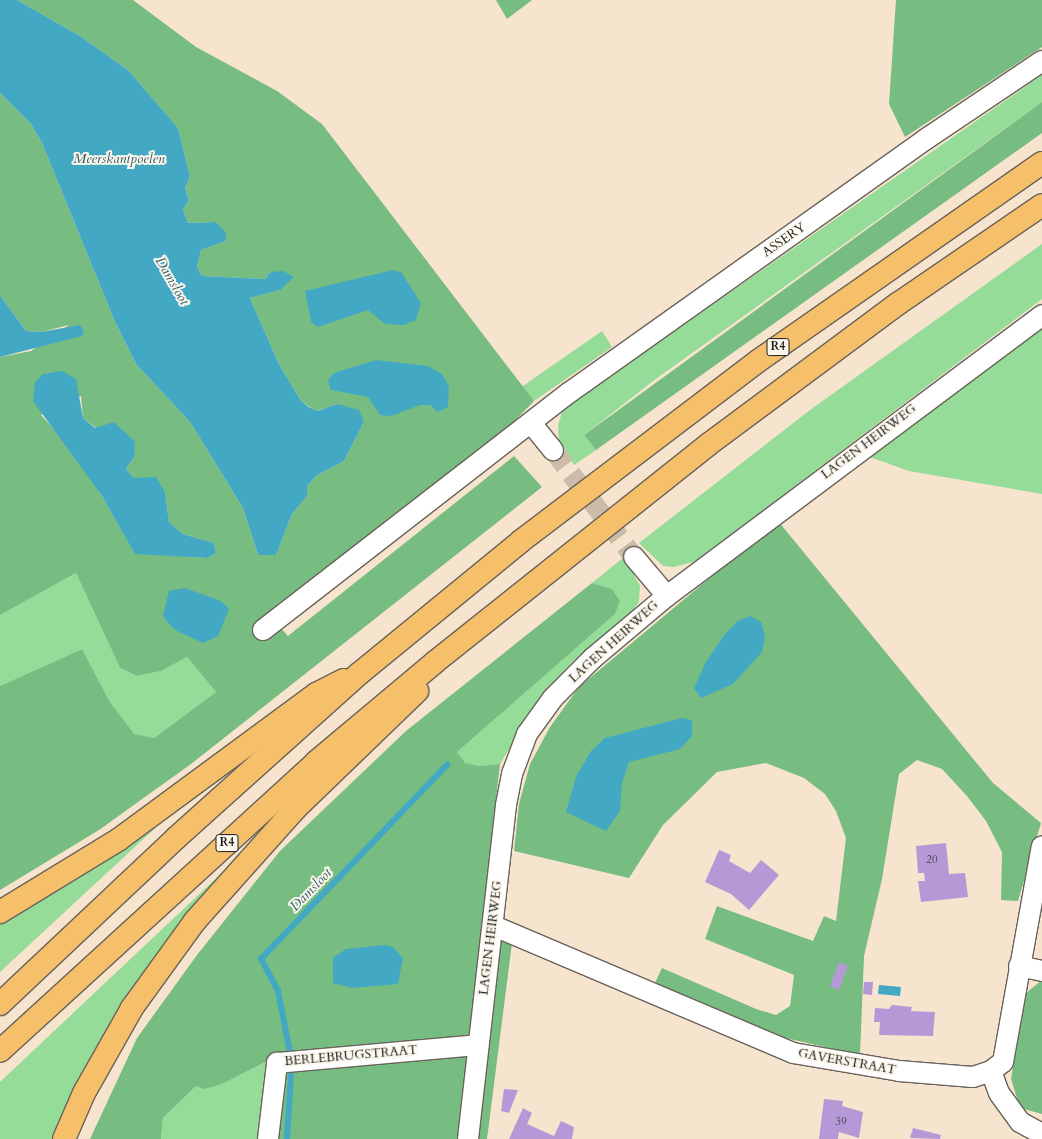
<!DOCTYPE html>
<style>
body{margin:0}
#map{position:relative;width:1042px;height:1139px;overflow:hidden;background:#f7e4ce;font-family:Cardo,serif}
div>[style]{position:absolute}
.green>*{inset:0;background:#94dc97}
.forest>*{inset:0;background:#77bc80}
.water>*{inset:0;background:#43a8c3}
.stream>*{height:5.5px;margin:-2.75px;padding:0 2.75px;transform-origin:2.75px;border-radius:2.75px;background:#43a8c3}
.building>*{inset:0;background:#b599d6}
.street-tunnel>*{height:20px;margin-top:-10px;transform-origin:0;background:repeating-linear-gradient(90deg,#cbbcaa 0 20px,transparent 0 30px)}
.roads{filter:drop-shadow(1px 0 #69625a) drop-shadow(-1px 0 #69625a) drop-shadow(0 1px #69625a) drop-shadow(0 -1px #69625a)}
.street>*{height:20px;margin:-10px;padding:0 10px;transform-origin:10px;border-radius:10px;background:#fff}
.highway>*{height:22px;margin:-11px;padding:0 11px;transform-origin:11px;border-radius:11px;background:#f6c06b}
span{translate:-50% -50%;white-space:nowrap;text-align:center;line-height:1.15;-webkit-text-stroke:4px #fbf7ec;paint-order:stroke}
.number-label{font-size:11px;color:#423b4a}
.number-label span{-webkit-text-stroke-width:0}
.shield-label span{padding:1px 3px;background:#fbf7ec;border:1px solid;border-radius:3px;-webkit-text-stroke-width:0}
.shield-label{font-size:12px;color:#1c1c1c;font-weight:700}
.street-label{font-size:13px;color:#1c1c1c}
.water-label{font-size:14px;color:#2e5b67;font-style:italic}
</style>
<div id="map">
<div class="green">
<i style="clip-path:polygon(1042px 75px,1042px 102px,653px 381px,584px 435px,596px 450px,574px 465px,559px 442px,558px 425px,563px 409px)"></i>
<i style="clip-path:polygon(1042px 244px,1042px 299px,696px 561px,674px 567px,663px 566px,639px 543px,810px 410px)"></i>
<i style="clip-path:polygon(1042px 328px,1042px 494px,909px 471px,864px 455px)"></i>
<i style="clip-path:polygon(602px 331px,612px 347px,534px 401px,520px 388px)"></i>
<i style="clip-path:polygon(624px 557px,640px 586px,639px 602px,630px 614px,574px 660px,543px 694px,500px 764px,479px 766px,464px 763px,457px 752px,615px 614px,620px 601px,612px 589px,592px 583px)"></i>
<i style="clip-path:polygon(76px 573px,120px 668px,137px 676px,161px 671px,187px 657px,216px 692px,154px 738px,134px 735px,110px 702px,82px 649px,0 686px,0 615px)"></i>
<i style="clip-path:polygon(165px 819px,0 972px,0 924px,95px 868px)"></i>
<i style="clip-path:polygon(228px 867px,190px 912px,112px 1023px,71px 1095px,52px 1139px,0 1139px,0 1082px)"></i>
<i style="clip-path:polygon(281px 1055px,270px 1139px,161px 1139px,163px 1118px,196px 1086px,222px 1084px)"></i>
</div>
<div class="forest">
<i style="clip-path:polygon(evenodd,17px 0,133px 0,196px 47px,277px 91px,322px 124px,534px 401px,501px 435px,268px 614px,288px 636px,514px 456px,542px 487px,191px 764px,99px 830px,0 890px,0 686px,82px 649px,110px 702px,134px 734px,154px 738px,216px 692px,187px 657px,161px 671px,137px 676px,120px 668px,76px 573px,0 615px,0 357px,31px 351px,69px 325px,41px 332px,26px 331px,0 295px,0 93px,31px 124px,42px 143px,115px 322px,136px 364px,190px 422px,243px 508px,258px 555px,276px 555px,292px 514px,307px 496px,307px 486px,316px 476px,344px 461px,364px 422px,337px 404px,316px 411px,301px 401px,279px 364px,250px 298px,280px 290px,271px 272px,265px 279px,202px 276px,197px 267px,201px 250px,226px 241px,216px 222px,188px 223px,183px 210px,189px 200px,185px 188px,190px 176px,178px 128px,128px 70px,80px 36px,17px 0,81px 396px,83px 418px,134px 457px,126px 469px,134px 478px,165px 492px,169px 522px,183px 534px,214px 543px,216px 553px,208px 558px,135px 553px,102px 496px,62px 438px,41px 415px,81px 396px)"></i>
<i style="clip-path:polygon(496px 0,532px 0,507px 19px)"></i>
<i style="clip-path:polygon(896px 0,1042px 0,1042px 47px,905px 137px,889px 104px)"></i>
<i style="clip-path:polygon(1042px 102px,1042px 133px,596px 450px,584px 435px)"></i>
<i style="clip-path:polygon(778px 521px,993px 783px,1041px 823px,1018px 901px,1001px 900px,1002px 852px,986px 821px,967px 796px,942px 769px,917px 760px,899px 774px,882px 879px,864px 956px,860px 1055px,781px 1037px,653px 987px,662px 968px,756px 1009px,776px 1015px,790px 1006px,794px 975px,705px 939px,717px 906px,813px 941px,824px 916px,836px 921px,846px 838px,836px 811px,825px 794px,804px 778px,766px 763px,717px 772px,663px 825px,629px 878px,514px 851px,519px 804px,530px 764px,550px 727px,579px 687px)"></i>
<i style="clip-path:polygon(592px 583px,612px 589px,620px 601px,615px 614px,457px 752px,465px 763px,479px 766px,500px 764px,457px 1139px,270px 1139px,280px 1055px,222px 1084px,204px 1089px,196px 1086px,163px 1118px,161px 1139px,90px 1139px,137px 1038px,197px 955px,280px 851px,406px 731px)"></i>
<i style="clip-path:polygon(497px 936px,512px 943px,487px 1139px,474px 1139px)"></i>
<i style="clip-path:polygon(1041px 981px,1042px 981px,1042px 1114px,1020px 1108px,1011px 1079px,1026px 993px)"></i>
</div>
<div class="water">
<i style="clip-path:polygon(0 0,17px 0,80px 36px,128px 70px,178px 128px,190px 176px,185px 188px,189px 200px,183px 210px,188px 223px,216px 222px,226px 233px,226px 241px,201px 250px,197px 267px,202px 276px,265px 279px,271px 272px,283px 271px,294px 277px,280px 290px,250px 298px,279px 364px,301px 401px,309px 407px,317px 411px,337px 404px,359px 410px,364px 422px,344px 461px,316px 476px,307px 486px,307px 496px,292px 514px,276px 555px,258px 555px,243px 508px,190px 422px,136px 364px,115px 322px,42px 143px,31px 124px,0 93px)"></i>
<i style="clip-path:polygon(393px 270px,401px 272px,421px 303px,416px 320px,404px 325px,385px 324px,368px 310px,318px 327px,311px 322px,305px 291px)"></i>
<i style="clip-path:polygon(0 295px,26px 331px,41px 332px,80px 325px,84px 331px,82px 336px,0 357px)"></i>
<i style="clip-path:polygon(376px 360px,428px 366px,442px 374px,449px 387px,448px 407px,437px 412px,431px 405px,420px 405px,391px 416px,380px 415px,368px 397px,331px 390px,328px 381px,334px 373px)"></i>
<i style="clip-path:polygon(62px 371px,76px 379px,83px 418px,95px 428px,114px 422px,135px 442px,134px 457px,126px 469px,134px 478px,156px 477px,165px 492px,169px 522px,183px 534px,214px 543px,216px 553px,208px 558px,135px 554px,102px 496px,33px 401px,35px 382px,43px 374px)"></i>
<i style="clip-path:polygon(185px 588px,221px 601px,229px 609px,218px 636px,203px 643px,177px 631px,168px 623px,163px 615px,169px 591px)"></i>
<i style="clip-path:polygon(750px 616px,761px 622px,765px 637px,762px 652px,733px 684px,701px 698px,694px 688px,706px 662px,725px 634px,738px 621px)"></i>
<i style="clip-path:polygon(682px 718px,692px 720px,692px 736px,680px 749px,629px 762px,622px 783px,620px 811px,606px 831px,566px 812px,576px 777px,591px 751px,605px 738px)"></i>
<i style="clip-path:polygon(384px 945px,393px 947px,403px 958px,398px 984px,352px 988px,333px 983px,333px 958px,346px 949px)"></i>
<i style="clip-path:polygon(879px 985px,901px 987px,900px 996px,878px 994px)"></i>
</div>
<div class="stream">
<i style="left:290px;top:1053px;width:63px;rotate:-101deg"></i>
<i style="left:278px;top:991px;width:36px;rotate:-118deg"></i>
<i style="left:261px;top:959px;width:269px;rotate:-46.2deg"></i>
<i style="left:287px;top:1139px;width:63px;rotate:-86.4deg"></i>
</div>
<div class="building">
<i style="clip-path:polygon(946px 843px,949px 874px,965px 873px,968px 897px,921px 902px,918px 881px,925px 881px,924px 873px,918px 873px,916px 846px)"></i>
<i style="clip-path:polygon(719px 850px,731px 855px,729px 861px,750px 873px,761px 860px,779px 875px,749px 910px,731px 894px,705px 882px)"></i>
<i style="clip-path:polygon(839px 962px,848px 966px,839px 990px,830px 986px)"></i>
<i style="clip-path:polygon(864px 982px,873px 982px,872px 995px,863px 994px)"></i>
<i style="clip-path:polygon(892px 1005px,912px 1007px,911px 1011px,935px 1012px,933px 1036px,879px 1035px,880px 1022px,874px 1022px,875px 1008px,889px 1009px)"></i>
<i style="clip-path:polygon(504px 1089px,518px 1090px,509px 1113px,501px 1111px)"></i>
<i style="clip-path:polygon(824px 1099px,843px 1101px,842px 1106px,863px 1112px,859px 1138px,839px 1132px,838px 1139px,819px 1139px)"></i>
<i style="clip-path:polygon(523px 1108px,532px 1113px,527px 1124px,554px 1136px,561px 1121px,574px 1127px,572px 1139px,509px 1139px)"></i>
<i style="clip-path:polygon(913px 1128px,941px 1135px,940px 1139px,910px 1138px)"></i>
</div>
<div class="street-tunnel">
<i style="left:553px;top:450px;width:134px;rotate:52.9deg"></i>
</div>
<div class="roads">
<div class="street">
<i style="left:531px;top:423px;width:35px;rotate:51deg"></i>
<i style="left:634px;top:557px;width:51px;rotate:49.8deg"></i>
<i style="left:263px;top:630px;width:388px;rotate:-37.8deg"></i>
<i style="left:570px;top:392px;width:437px;rotate:-35.4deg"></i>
<i style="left:926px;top:139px;width:140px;rotate:-33.9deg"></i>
<i style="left:494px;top:926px;width:325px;rotate:23deg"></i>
<i style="left:793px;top:1053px;width:108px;rotate:9.6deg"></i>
<i style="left:899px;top:1071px;width:74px;rotate:4.6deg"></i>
<i style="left:973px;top:1077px;width:19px;rotate:-18deg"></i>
<i style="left:991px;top:1071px;width:15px;rotate:-37deg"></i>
<i style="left:1003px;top:1062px;width:219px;rotate:-79.8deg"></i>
<i style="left:1019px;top:966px;width:24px;rotate:12deg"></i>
<i style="left:991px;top:1071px;width:23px;rotate:70deg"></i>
<i style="left:999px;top:1093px;width:36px;rotate:54deg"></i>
<i style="left:1020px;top:1122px;width:25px;rotate:29deg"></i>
<i style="left:268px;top:1139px;width:77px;rotate:-83.2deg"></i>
<i style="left:277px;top:1063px;width:202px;rotate:-5.1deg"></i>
<i style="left:468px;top:1139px;width:336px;rotate:-83.5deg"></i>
<i style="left:506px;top:805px;width:32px;rotate:-79deg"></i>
<i style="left:512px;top:774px;width:43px;rotate:-69.4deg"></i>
<i style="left:527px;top:734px;width:44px;rotate:-54.2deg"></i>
<i style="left:553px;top:698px;width:57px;rotate:-45deg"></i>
<i style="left:593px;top:658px;width:97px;rotate:-40deg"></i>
<i style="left:667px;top:596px;width:469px;rotate:-36.8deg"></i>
</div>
<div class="highway">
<i style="left:0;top:912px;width:138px;rotate:-31.4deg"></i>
<i style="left:118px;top:840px;width:246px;rotate:-36.4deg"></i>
<i style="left:316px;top:694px;width:31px;rotate:-27deg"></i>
<i style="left:0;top:1004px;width:242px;rotate:-43.3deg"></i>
<i style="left:176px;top:838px;width:247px;rotate:-41.9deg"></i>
<i style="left:360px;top:673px;width:208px;rotate:-39.3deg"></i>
<i style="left:521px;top:541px;width:298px;rotate:-37.2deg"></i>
<i style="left:758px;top:361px;width:346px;rotate:-34.9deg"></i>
<i style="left:0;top:1051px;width:428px;rotate:-42.4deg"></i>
<i style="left:316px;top:762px;width:155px;rotate:-40deg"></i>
<i style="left:435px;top:662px;width:350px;rotate:-38.5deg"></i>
<i style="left:709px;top:444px;width:237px;rotate:-36.6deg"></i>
<i style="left:899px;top:303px;width:173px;rotate:-34.4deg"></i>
<i style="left:64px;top:1139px;width:50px;rotate:-66.5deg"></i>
<i style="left:84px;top:1093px;width:98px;rotate:-60.5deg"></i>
<i style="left:132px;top:1008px;width:107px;rotate:-54.1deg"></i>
<i style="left:195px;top:921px;width:150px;rotate:-48.2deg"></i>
<i style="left:295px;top:809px;width:170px;rotate:-44deg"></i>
</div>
</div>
<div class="number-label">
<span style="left:932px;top:860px">20</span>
<span style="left:841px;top:1122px">39</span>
</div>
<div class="shield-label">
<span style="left:778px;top:347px">R4</span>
<span style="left:227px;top:843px">R4</span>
</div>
<div class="street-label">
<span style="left:784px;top:240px;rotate:-35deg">ASSERY</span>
<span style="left:869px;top:442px;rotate:-37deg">LAGEN HEIRWEG</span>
<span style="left:614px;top:642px;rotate:-42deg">LAGEN HEIRWEG</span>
<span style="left:491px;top:938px;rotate:-83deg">LAGEN HEIRWEG</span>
<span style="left:351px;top:1056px;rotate:-5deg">BERLEBRUGSTRAAT</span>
<span style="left:847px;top:1062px;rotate:10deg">GAVERSTRAAT</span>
</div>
<div class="water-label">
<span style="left:119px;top:159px">Meerskantpoelen</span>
<span style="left:172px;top:281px;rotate:60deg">Damsloot</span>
<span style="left:311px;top:890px;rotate:-46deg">Damsloot</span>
</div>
</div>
